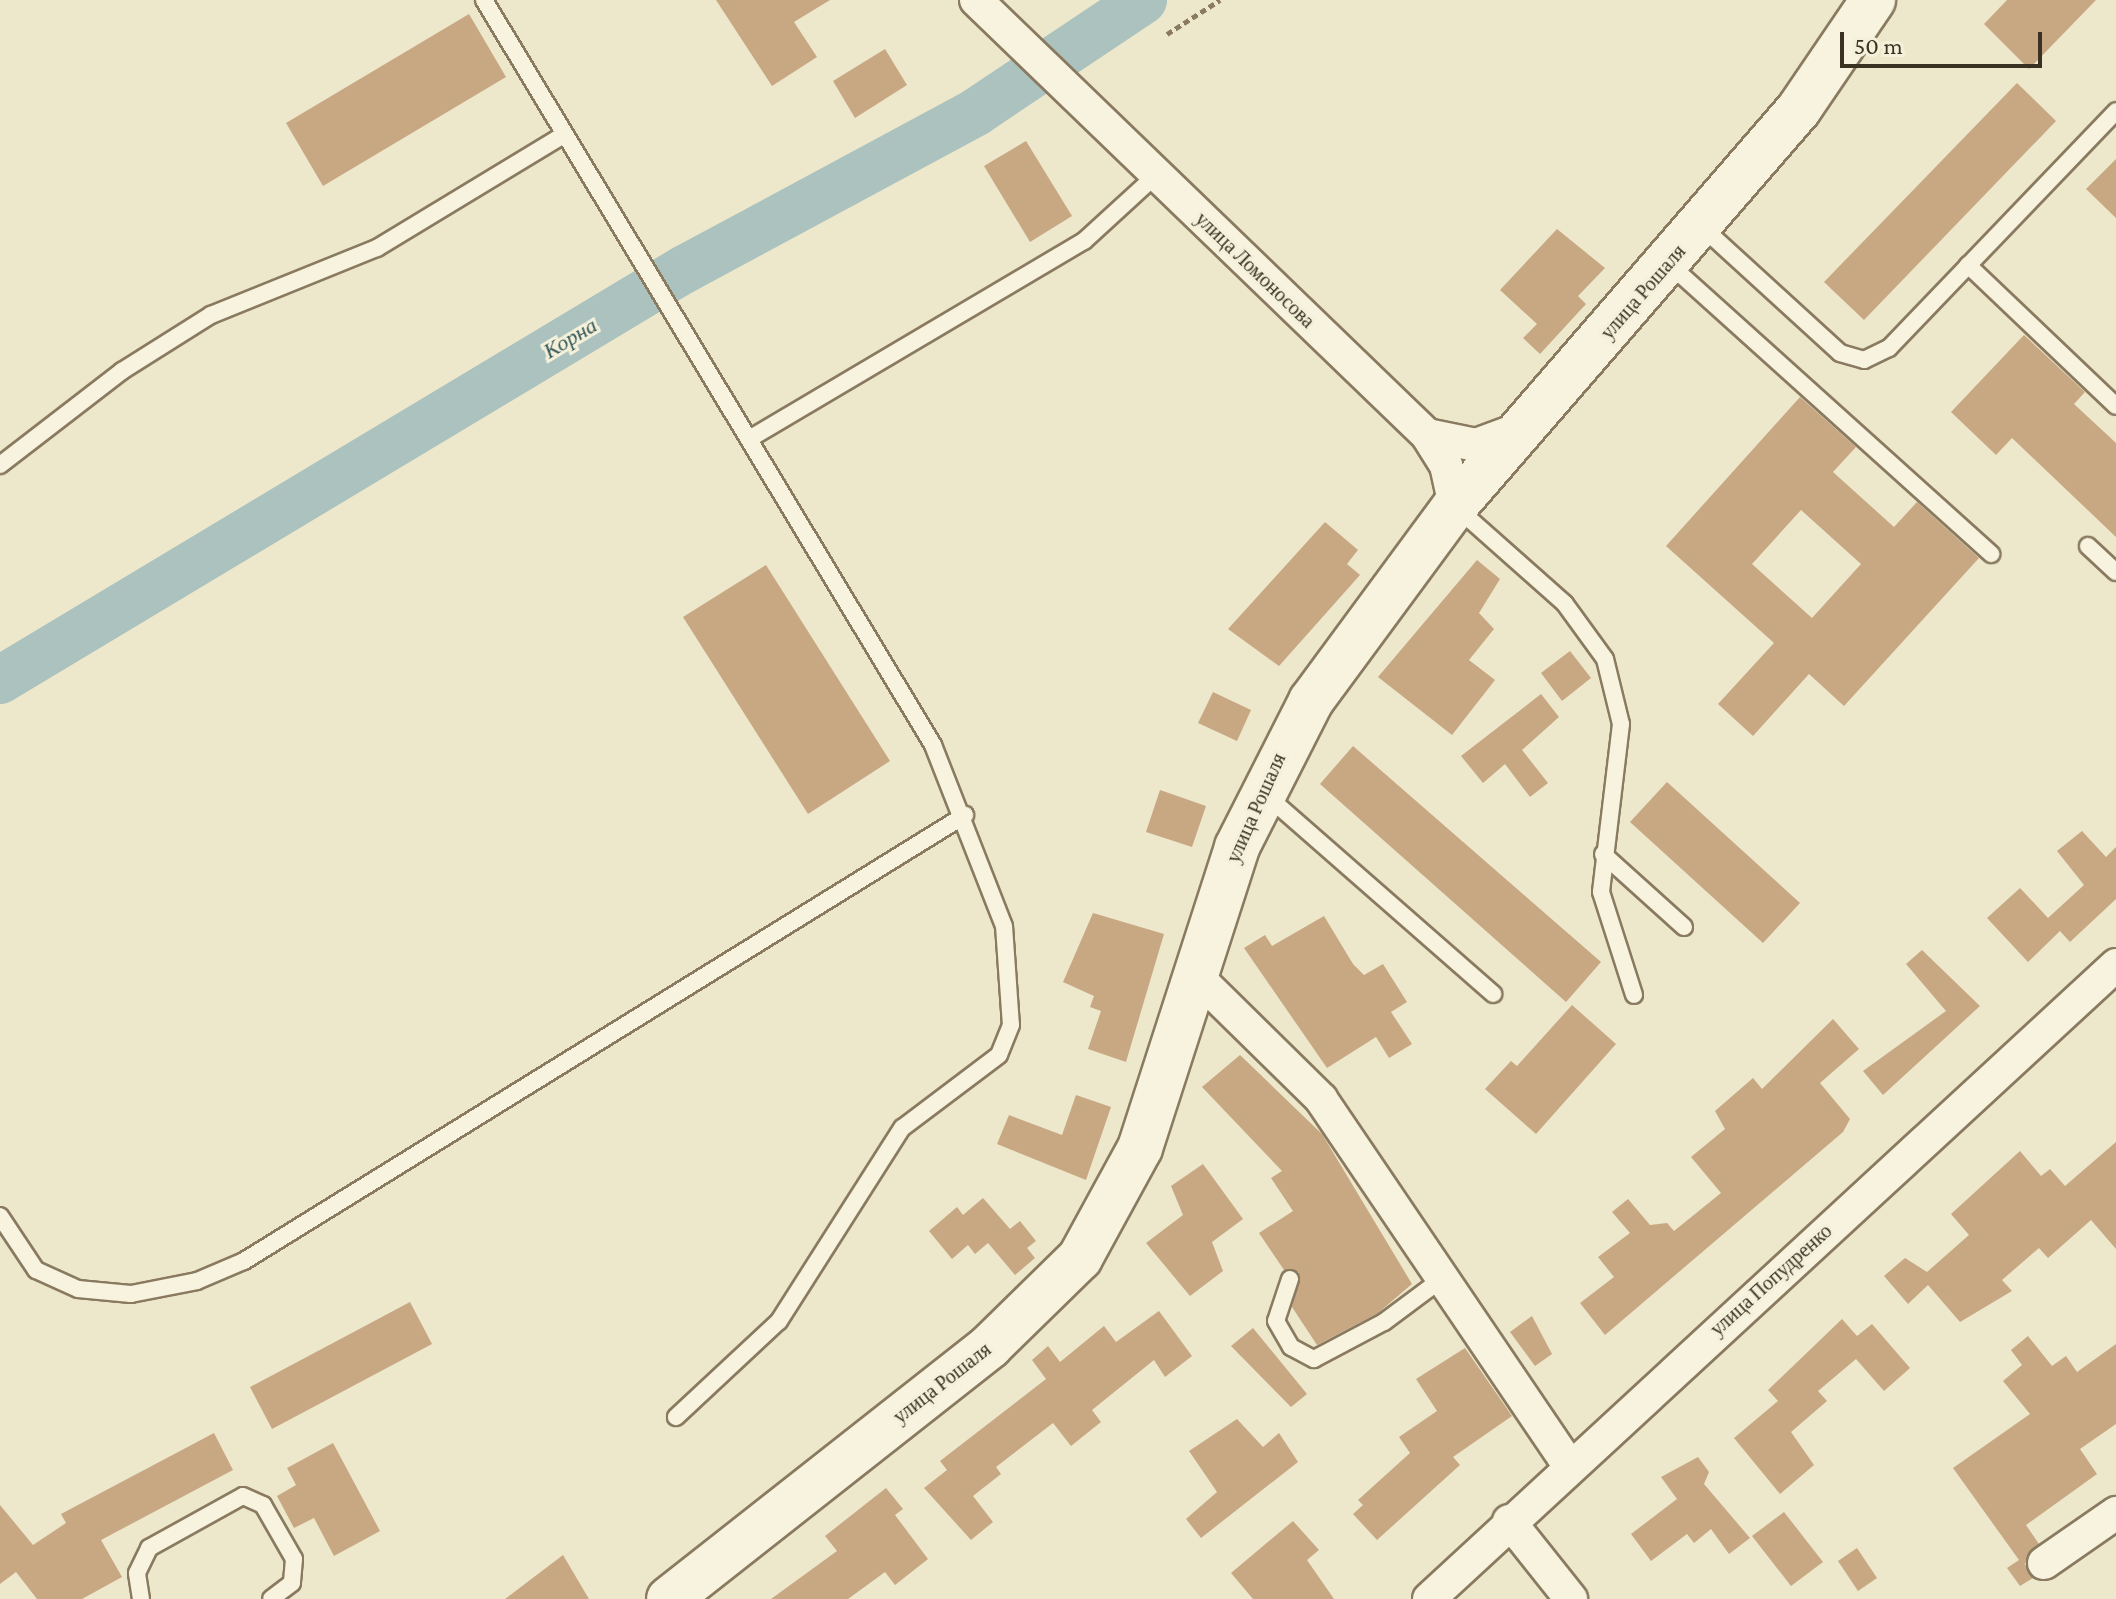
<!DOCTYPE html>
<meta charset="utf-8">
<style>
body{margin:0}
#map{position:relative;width:2116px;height:1599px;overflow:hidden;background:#ede7cb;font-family:"Crimson Pro",serif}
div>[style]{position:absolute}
.river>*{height:48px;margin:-24px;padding:0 24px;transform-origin:24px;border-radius:24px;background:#abc2be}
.building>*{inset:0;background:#c8a883}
.path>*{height:5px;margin-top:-2.5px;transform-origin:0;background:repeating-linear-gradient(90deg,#897a60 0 6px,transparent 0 10px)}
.roads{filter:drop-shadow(2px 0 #897a60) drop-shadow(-2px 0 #897a60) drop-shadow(0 2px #897a60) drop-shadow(0 -2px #897a60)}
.lane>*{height:16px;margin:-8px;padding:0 8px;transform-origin:8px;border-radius:8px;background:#f7f3de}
.street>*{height:32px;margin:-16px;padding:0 16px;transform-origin:16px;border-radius:16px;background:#f7f3de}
.secondary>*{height:44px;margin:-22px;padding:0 22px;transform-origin:22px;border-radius:22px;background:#f7f3de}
span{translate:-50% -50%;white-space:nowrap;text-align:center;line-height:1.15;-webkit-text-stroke:6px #f4f0da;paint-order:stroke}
.street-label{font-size:20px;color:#3a3122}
.water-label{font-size:22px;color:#335759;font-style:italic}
.scale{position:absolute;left:1840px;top:32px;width:202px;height:36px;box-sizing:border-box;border:4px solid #3a3122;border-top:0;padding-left:10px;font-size:24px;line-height:28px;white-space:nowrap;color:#3a3122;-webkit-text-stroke:6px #f4f0da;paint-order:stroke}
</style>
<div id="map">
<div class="river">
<i style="left:0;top:680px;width:797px;rotate:-30.98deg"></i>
<i style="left:683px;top:270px;width:333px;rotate:-28.3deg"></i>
<i style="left:976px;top:112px;width:201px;rotate:-33.8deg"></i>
</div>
<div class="building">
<i style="clip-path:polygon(716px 0,830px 0,794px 22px,817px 57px,772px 86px)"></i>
<i style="clip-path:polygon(2007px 0,2096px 0,2029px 69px,1984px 24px)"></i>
<i style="clip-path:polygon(469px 14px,506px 77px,323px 186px,286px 123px)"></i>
<i style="clip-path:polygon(885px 49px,907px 85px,855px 118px,833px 81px)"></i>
<i style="clip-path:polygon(2017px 83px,2056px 121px,1864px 320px,1824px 282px)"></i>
<i style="clip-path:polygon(1026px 141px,1072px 216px,1030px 242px,984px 166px)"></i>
<i style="clip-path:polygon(2116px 159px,2116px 218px,2086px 189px)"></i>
<i style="clip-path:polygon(1557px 229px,1605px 268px,1578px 296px,1586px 304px,1540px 354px,1523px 338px,1537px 324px,1500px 290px)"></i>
<i style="clip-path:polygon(2024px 335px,2085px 392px,2074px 404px,2116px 443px,2116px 537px,2012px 438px,1996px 455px,1951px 412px)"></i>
<i style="clip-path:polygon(evenodd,1800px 397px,1856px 447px,1833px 472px,1894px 527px,1917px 502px,1979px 558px,1844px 706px,1809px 674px,1753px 736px,1718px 704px,1774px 643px,1666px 546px,1800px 397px,1801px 510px,1861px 564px,1812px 618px,1752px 564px,1801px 510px)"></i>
<i style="clip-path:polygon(1325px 522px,1358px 550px,1347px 564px,1360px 575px,1279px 666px,1228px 629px)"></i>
<i style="clip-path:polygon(1477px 560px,1500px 579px,1479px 613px,1494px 629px,1469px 660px,1495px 680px,1452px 735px,1378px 677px)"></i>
<i style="clip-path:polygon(766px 565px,890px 761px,808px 814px,683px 617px)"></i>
<i style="clip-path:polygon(1570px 651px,1591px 678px,1562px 701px,1541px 673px)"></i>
<i style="clip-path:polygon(1213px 692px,1251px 710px,1237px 741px,1198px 723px)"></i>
<i style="clip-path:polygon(1541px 694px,1559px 717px,1522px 750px,1548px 783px,1530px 797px,1505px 764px,1483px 783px,1461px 756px)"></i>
<i style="clip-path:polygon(1353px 746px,1601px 962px,1566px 1002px,1320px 784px)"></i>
<i style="clip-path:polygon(1667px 782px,1800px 903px,1763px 943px,1630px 822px)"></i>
<i style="clip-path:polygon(1160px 790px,1206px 806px,1192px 847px,1146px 832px)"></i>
<i style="clip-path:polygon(2082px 831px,2106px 857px,2116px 847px,2116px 899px,2070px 942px,2060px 931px,2028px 962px,1987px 918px,2020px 888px,2048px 918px,2084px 885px,2057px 851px)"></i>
<i style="clip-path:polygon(1093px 913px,1164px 934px,1126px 1062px,1088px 1049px,1101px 1011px,1090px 1007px,1094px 996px,1063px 982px)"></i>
<i style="clip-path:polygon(1324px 916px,1353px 964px,1364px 975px,1383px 964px,1407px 1002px,1391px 1012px,1412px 1044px,1389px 1058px,1376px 1037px,1327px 1068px,1244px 948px,1265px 935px,1272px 946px)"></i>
<i style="clip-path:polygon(1922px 950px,1980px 1006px,1883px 1095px,1863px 1071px,1946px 1011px,1906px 964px)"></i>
<i style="clip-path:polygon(1572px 1005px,1616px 1044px,1536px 1134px,1485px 1089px,1511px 1061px,1517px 1066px)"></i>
<i style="clip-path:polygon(1833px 1019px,1859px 1049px,1820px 1083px,1850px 1119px,1843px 1132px,1605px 1335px,1580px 1303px,1614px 1277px,1598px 1257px,1630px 1233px,1612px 1212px,1628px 1199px,1650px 1225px,1667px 1223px,1674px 1231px,1721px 1193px,1691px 1157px,1725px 1129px,1715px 1111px,1753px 1078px,1762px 1089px)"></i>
<i style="clip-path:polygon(1240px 1055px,1322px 1134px,1412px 1284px,1378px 1313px,1317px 1345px,1292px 1307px,1299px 1272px,1284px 1270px,1259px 1233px,1293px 1211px,1271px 1178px,1282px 1171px,1202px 1087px)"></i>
<i style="clip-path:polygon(1076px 1095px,1111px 1107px,1086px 1180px,997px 1144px,1009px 1115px,1062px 1135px)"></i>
<i style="clip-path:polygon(2116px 1142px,2116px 1249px,2091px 1220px,2048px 1258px,2039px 1248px,2002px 1280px,2012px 1291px,1960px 1322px,1928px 1285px,1908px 1304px,1884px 1276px,1905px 1258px,1927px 1272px,1969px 1235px,1951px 1214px,2020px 1151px,2041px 1176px,2050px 1169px,2065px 1186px)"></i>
<i style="clip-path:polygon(1203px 1164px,1243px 1219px,1212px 1242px,1223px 1271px,1190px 1296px,1146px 1243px,1183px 1215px,1171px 1186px)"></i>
<i style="clip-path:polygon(983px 1198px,1010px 1229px,1020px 1221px,1036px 1241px,1027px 1248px,1035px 1258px,1015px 1275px,988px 1243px,975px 1254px,968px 1245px,952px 1259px,929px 1231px,957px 1207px,963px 1215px)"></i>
<i style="clip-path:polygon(410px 1302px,432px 1344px,272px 1429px,250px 1387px)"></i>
<i style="clip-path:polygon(1159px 1311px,1192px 1356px,1165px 1377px,1154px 1360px,1092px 1410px,1101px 1422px,1071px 1446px,1053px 1423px,996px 1467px,1001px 1474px,973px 1496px,993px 1522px,971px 1540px,924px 1488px,947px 1470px,940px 1461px,1046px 1379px,1032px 1360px,1048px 1346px,1060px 1362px,1104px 1326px,1116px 1342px)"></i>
<i style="clip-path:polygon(1532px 1316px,1552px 1354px,1535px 1366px,1510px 1332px)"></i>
<i style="clip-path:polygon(1842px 1319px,1857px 1336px,1872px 1324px,1910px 1368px,1884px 1391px,1856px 1359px,1818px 1391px,1827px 1401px,1791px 1432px,1814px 1465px,1780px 1494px,1734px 1438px,1778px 1401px,1768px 1390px)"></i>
<i style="clip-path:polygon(1253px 1328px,1307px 1394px,1291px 1407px,1231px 1346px)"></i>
<i style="clip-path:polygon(2028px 1336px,2052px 1366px,2066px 1356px,2077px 1372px,2116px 1344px,2116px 1424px,2080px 1449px,2097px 1474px,2026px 1525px,2039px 1544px,2025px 1564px,2033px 1578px,2020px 1586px,2007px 1568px,2019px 1560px,1953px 1468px,2030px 1414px,2003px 1381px,2022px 1365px,2011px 1350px)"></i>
<i style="clip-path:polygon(1465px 1348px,1512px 1416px,1453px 1457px,1460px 1465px,1377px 1540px,1353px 1514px,1363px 1505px,1358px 1500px,1410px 1453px,1399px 1437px,1437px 1411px,1416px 1379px)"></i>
<i style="clip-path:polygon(1237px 1419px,1263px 1447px,1279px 1433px,1298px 1462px,1201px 1538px,1186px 1519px,1217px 1492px,1189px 1451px)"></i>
<i style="clip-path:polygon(214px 1433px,233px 1470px,101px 1540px,122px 1577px,82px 1599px,37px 1599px,16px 1572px,0 1584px,0 1505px,33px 1545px,66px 1523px,61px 1514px)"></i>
<i style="clip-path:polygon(333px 1443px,380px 1531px,334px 1556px,314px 1518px,294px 1528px,277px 1496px,296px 1485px,287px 1468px)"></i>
<i style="clip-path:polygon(1698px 1457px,1709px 1472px,1704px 1484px,1750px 1538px,1729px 1554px,1711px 1529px,1694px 1543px,1687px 1534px,1651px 1561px,1631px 1534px,1677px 1499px,1661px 1477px)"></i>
<i style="clip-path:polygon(886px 1488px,903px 1509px,895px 1515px,928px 1559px,895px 1585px,885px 1572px,848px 1599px,771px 1599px,837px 1551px,825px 1536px)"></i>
<i style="clip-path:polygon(1784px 1512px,1823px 1562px,1791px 1586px,1752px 1536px)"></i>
<i style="clip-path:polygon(1293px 1521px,1319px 1550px,1307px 1560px,1334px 1599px,1253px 1599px,1231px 1573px)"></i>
<i style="clip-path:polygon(1857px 1548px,1877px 1578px,1858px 1591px,1838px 1561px)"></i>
<i style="clip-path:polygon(563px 1555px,589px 1599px,505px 1599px)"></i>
</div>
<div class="path">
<i style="left:1167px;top:34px;width:63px;rotate:-32.7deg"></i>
</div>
<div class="roads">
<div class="lane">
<i style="left:484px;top:0;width:870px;rotate:58.92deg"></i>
<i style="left:933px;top:745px;width:194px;rotate:68.6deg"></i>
<i style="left:1004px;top:926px;width:99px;rotate:86deg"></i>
<i style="left:1011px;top:1025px;width:32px;rotate:112deg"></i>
<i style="left:999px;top:1055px;width:121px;rotate:143deg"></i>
<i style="left:902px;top:1128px;width:229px;rotate:122.5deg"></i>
<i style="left:779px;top:1321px;width:141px;rotate:137deg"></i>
<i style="left:1701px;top:226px;width:188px;rotate:42.4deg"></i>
<i style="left:1840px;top:353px;width:25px;rotate:16deg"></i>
<i style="left:1864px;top:360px;width:28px;rotate:-26deg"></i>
<i style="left:1889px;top:348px;width:328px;rotate:-46.2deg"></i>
<i style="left:1668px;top:263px;width:435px;rotate:42deg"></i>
<i style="left:1968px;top:265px;width:204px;rotate:43.6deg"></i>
<i style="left:749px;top:439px;width:389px;rotate:-30.6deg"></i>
<i style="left:1084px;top:241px;width:98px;rotate:-42.5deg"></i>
<i style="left:0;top:465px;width:154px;rotate:-37.6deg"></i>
<i style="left:122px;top:371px;width:105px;rotate:-32.2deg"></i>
<i style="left:211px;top:315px;width:179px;rotate:-22deg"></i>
<i style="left:377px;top:248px;width:216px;rotate:-31.2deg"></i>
<i style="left:1457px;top:508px;width:144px;rotate:41.6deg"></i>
<i style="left:1565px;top:604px;width:68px;rotate:54deg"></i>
<i style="left:1605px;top:659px;width:67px;rotate:76.2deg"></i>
<i style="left:1621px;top:724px;width:169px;rotate:96.8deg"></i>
<i style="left:1601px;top:892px;width:108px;rotate:72.2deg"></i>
<i style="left:2088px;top:546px;width:38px;rotate:43deg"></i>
<i style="left:1266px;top:795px;width:302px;rotate:41.2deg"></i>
<i style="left:1603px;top:854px;width:109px;rotate:42deg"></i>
<i style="left:0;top:1216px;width:65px;rotate:56.3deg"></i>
<i style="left:36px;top:1270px;width:46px;rotate:24.3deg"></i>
<i style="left:78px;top:1289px;width:53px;rotate:5.4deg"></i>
<i style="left:131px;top:1294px;width:67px;rotate:-11.1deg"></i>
<i style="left:197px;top:1281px;width:51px;rotate:-23.1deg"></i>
<i style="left:244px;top:1261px;width:848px;rotate:-31.74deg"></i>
<i style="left:1290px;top:1279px;width:44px;rotate:108.4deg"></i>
<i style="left:1276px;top:1321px;width:30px;rotate:60deg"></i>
<i style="left:1291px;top:1347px;width:26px;rotate:28deg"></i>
<i style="left:1314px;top:1359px;width:79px;rotate:-27.9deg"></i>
<i style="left:1384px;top:1322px;width:69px;rotate:-36.7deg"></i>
<i style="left:141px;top:1599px;width:26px;rotate:-99deg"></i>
<i style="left:137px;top:1573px;width:28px;rotate:-64deg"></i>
<i style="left:149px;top:1548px;width:107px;rotate:-29deg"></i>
<i style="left:243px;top:1496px;width:22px;rotate:24deg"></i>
<i style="left:263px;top:1505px;width:62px;rotate:60.1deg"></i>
<i style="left:294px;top:1559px;width:24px;rotate:95deg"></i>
<i style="left:292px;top:1583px;width:26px;rotate:143deg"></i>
</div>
<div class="street">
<i style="left:976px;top:0;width:627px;rotate:43.97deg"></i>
<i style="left:1427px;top:435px;width:36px;rotate:58deg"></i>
<i style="left:1446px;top:465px;width:42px;rotate:77.6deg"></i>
<i style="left:1427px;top:435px;width:50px;rotate:11.5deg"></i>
<i style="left:1476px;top:445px;width:46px;rotate:-20.4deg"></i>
<i style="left:1193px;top:973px;width:180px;rotate:44.5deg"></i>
<i style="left:1321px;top:1099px;width:442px;rotate:55.9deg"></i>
<i style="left:1509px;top:1521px;width:100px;rotate:51.5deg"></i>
<i style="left:2044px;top:1563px;width:88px;rotate:-34.8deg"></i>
<i style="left:1429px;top:1599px;width:935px;rotate:-42.7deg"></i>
</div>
<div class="secondary">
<i style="left:669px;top:1599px;width:409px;rotate:-38.2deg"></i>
<i style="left:990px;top:1346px;width:126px;rotate:-44.4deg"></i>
<i style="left:1080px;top:1258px;width:125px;rotate:-61.4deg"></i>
<i style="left:1140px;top:1148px;width:316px;rotate:-72.1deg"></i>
<i style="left:1237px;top:847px;width:164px;rotate:-63.1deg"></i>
<i style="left:1311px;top:701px;width:242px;rotate:-53.6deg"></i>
<i style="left:1455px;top:506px;width:525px;rotate:-49.09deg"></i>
<i style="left:1799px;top:109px;width:132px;rotate:-55.8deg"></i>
</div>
</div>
<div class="street-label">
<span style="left:1255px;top:270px;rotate:44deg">улица Ломоносова</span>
<span style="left:1643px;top:292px;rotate:-49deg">улица Рошаля</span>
<span style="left:1256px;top:808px;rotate:-66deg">улица Рошаля</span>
<span style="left:1771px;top:1280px;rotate:-42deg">улица Попудренко</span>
<span style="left:942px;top:1383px;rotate:-38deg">улица Рошаля</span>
</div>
<div class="water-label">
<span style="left:570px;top:338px;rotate:-31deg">Корна</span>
</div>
<div class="scale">50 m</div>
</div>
